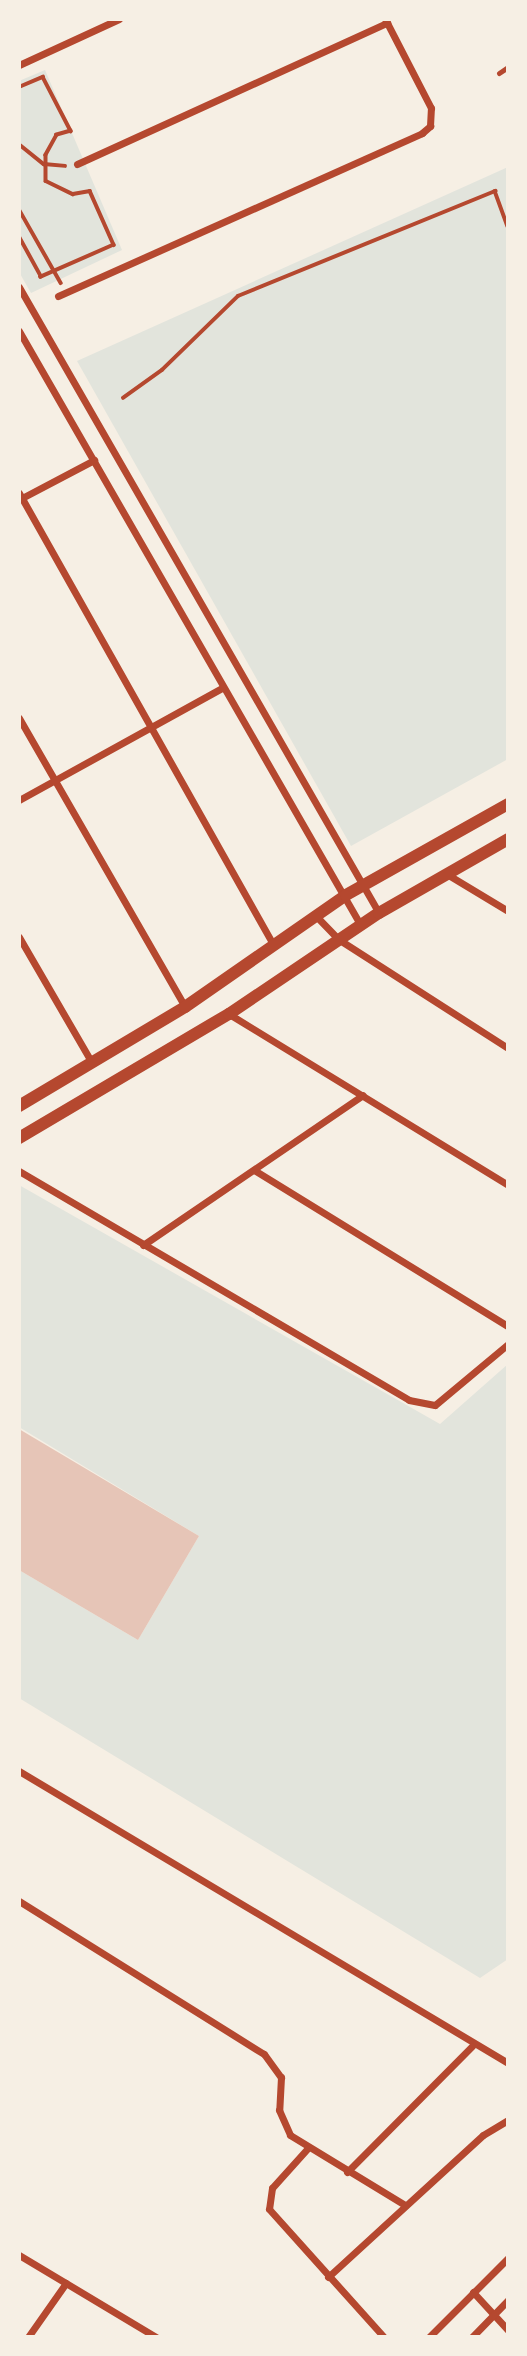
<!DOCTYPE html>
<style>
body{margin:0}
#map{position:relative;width:527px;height:2356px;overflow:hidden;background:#f6efe4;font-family:"Fira Sans",sans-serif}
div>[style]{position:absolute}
.green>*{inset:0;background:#e2e4dc}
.building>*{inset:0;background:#e6c5b7}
.path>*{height:3.5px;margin:-1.75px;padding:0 1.75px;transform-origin:1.75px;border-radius:1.75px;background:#b5482f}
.service>*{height:5px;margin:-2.5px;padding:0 2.5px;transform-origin:2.5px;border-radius:2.5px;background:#b5482f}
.minor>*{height:7px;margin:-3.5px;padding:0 3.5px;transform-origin:3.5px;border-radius:3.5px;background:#b5482f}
.tertiary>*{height:12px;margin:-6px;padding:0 6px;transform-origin:6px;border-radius:6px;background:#b5482f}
span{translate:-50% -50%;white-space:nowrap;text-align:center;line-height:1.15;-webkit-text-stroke:6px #f6efe4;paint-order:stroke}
.frame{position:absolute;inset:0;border:21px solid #f6efe4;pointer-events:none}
</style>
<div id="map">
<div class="green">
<i style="clip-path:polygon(45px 70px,122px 250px,31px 293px,19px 272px,19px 81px)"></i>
<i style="clip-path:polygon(508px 167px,508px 759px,351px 846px,77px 361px)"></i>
<i style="clip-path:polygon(19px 1185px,440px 1424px,508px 1364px,508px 1959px,480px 1978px,19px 1698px,19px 1570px,138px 1640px,199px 1536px,19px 1427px)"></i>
</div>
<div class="building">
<i style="clip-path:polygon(19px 1429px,199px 1536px,138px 1640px,19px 1570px)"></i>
</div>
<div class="path">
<i style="left:19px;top:87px;width:26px;rotate:-23deg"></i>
<i style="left:43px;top:77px;width:61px;rotate:62.6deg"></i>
<i style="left:71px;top:131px;width:15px;rotate:164deg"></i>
<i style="left:57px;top:135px;width:23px;rotate:119deg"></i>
<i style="left:46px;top:155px;width:26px;rotate:90deg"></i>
<i style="left:46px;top:181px;width:30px;rotate:26deg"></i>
<i style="left:73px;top:194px;width:17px;rotate:-10deg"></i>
<i style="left:90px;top:191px;width:59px;rotate:66deg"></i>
<i style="left:114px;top:245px;width:80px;rotate:156.3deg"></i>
<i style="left:41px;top:277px;width:46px;rotate:-118.8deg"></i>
<i style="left:19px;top:144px;width:32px;rotate:39deg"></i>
<i style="left:44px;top:164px;width:21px;rotate:5deg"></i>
<i style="left:19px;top:209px;width:85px;rotate:60.4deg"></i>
<i style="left:123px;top:398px;width:48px;rotate:-35.7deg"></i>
<i style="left:162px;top:370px;width:106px;rotate:-44.2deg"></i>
<i style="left:238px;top:296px;width:278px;rotate:-22.2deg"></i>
<i style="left:495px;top:191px;width:37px;rotate:70deg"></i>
</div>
<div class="service">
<i style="left:499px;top:73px;width:11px;rotate:-34deg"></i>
</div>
<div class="minor">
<i style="left:19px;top:65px;width:110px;rotate:-24.7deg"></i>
<i style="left:77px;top:164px;width:341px;rotate:-24.5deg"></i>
<i style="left:19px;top:287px;width:722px;rotate:60.1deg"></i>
<i style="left:58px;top:296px;width:399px;rotate:-24.1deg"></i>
<i style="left:422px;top:133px;width:11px;rotate:-41deg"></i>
<i style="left:430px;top:126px;width:18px;rotate:-87deg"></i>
<i style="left:431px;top:108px;width:100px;rotate:-117.3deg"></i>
<i style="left:19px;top:331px;width:684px;rotate:60.1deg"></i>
<i style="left:19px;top:493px;width:520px;rotate:60.62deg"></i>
<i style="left:20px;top:499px;width:84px;rotate:-27.8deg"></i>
<i style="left:19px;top:718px;width:333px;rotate:60.1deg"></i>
<i style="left:19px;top:800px;width:232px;rotate:-28.9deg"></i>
<i style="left:445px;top:873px;width:74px;rotate:31.1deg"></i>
<i style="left:316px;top:916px;width:32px;rotate:46deg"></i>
<i style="left:338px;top:939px;width:202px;rotate:32.7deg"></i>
<i style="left:19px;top:937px;width:146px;rotate:59.9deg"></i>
<i style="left:229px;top:1014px;width:327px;rotate:31.5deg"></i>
<i style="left:254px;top:1170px;width:298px;rotate:31.6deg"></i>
<i style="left:19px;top:1171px;width:452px;rotate:30.4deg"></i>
<i style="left:409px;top:1400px;width:26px;rotate:11deg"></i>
<i style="left:435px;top:1405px;width:95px;rotate:-39.9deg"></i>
<i style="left:143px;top:1245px;width:266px;rotate:-34.3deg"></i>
<i style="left:19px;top:1771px;width:570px;rotate:30.84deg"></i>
<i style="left:19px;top:1901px;width:289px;rotate:32deg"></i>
<i style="left:264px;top:2054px;width:29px;rotate:54deg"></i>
<i style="left:281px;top:2077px;width:33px;rotate:93deg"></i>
<i style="left:279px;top:2110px;width:27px;rotate:66deg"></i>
<i style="left:290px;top:2135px;width:135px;rotate:31.3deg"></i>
<i style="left:307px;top:2149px;width:52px;rotate:131.9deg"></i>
<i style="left:272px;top:2188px;width:21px;rotate:98deg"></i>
<i style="left:269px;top:2209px;width:172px;rotate:48.1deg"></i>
<i style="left:347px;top:2172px;width:177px;rotate:-45.2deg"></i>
<i style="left:19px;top:2255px;width:160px;rotate:30.9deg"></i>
<i style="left:328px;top:2277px;width:210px;rotate:-42.5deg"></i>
<i style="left:483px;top:2135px;width:29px;rotate:-31deg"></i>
<i style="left:473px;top:2292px;width:52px;rotate:47.4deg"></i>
<i style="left:28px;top:2337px;width:66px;rotate:-54.9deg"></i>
<i style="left:429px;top:2337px;width:112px;rotate:-45deg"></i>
<i style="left:472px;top:2337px;width:52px;rotate:-45.8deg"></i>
</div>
<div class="tertiary">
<i style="left:19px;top:1106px;width:193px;rotate:-30.8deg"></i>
<i style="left:185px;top:1007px;width:196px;rotate:-34.8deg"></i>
<i style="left:346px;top:895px;width:186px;rotate:-29.3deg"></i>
<i style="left:19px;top:1138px;width:244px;rotate:-30.6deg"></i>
<i style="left:229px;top:1014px;width:181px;rotate:-34deg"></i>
<i style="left:379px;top:913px;width:149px;rotate:-29.8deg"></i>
</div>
<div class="frame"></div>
</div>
